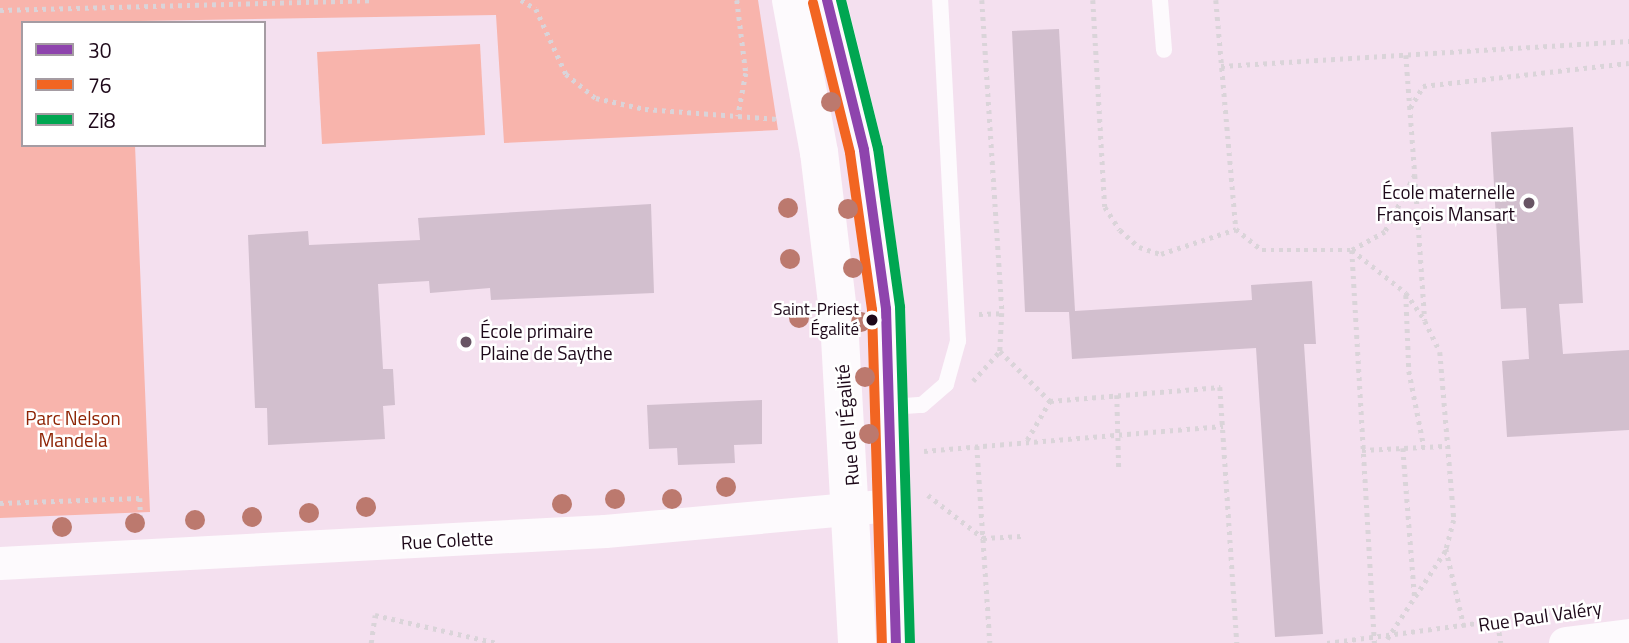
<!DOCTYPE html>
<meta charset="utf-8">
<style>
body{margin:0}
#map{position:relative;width:1629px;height:643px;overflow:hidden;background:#f4e0ef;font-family:"Titillium Web",sans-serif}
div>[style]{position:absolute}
.green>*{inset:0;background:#f8b4ac}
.building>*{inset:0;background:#d2bfce}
.path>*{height:4.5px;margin-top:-2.25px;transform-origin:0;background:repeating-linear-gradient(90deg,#dad4d9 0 3.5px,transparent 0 8.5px)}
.service>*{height:16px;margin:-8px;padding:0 8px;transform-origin:8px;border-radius:8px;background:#fdfafd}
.minor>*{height:33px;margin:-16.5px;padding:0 16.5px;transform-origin:16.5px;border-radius:16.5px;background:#fdfafd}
.tertiary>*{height:38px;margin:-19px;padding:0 19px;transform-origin:19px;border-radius:19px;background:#fdfafd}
.bus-1>*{height:10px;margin:-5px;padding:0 5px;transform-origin:5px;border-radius:5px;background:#8e44ad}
.bus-2>*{height:10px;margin:-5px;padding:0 5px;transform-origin:5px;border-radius:5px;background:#f26522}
.bus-3>*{height:10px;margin:-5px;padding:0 5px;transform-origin:5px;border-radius:5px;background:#00a651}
.trees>*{width:20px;height:20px;margin:-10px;border-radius:50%;background:#bc796e}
.dots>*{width:19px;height:19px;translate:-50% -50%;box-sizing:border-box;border:4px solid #fff;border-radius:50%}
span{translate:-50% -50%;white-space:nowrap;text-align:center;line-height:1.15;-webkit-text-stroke:5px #fff;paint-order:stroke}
.bus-label{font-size:17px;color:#1d0819}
.right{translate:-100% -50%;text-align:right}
.poi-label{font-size:19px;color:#1d0819}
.left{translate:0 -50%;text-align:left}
.park-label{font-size:19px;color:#8e2405}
.street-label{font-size:19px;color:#1d0819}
.legend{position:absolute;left:21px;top:21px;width:245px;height:126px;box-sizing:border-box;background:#fff;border:2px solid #a59ca3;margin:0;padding:9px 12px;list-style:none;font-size:21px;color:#1d0819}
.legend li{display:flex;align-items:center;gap:14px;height:35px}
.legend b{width:35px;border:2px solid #a59ca3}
</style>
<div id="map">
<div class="green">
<i style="clip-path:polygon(0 0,758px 0,778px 130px,504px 143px,496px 15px,23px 23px,23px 145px,135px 145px,150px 512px,0 518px)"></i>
<i style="clip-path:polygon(480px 44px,485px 135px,322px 144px,317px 52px)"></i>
</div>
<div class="building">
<i style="clip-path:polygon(1059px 29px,1075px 311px,1252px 300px,1251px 285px,1312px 281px,1316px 344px,1304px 344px,1323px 634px,1275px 637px,1256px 348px,1072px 359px,1069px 312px,1025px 312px,1012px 31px)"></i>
<i style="clip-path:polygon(1573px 127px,1583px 303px,1559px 304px,1563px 354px,1629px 350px,1629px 430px,1507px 437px,1502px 361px,1529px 359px,1526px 308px,1501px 309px,1491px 132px)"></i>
<i style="clip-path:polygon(651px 204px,654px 293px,491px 300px,490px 288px,430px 293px,429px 281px,378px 284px,383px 369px,393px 369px,395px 405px,383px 406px,385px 439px,268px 445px,267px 408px,255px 408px,248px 235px,308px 231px,309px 245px,420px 240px,418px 218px)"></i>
<i style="clip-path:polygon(762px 400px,762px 444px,734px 445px,735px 463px,678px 465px,677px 448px,649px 449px,647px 405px)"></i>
</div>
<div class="path">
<i style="left:521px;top:0;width:17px;rotate:31deg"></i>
<i style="left:536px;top:9px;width:72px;rotate:65.2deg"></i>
<i style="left:566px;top:74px;width:38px;rotate:39deg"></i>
<i style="left:596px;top:98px;width:50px;rotate:12.7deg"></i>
<i style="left:645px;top:109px;width:133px;rotate:4.3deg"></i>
<i style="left:737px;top:0;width:74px;rotate:83deg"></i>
<i style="left:746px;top:73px;width:44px;rotate:100.5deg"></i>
<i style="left:982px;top:0;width:314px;rotate:86.3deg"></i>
<i style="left:1093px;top:0;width:207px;rotate:86.7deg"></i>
<i style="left:1105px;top:207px;width:27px;rotate:57deg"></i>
<i style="left:1120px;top:230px;width:25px;rotate:42deg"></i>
<i style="left:1139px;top:247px;width:23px;rotate:18deg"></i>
<i style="left:1161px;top:254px;width:79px;rotate:-18.4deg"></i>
<i style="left:1216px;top:0;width:230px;rotate:85deg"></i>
<i style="left:1236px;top:229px;width:33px;rotate:39deg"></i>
<i style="left:1262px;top:250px;width:90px"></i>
<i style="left:1352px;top:250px;width:394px;rotate:86.7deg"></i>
<i style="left:0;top:10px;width:371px;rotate:-1.5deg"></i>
<i style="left:1406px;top:55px;width:120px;rotate:85.7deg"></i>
<i style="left:1415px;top:175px;width:64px;rotate:117.8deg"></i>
<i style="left:1385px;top:232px;width:38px;rotate:151deg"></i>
<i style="left:1352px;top:250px;width:69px;rotate:38.5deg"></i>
<i style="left:1406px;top:293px;width:32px;rotate:55deg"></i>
<i style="left:1221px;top:66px;width:409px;rotate:-3.5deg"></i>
<i style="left:1410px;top:108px;width:26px;rotate:-59deg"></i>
<i style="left:1423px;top:86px;width:207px;rotate:-6.4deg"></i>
<i style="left:1415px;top:175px;width:146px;rotate:86.1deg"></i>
<i style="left:1425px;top:321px;width:34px;rotate:64deg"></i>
<i style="left:1440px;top:352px;width:169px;rotate:85.2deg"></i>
<i style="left:1454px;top:520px;width:30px;rotate:105deg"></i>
<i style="left:1446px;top:549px;width:79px;rotate:76.8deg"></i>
<i style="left:1406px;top:295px;width:76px;rotate:87.7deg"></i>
<i style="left:1409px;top:371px;width:77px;rotate:78.8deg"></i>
<i style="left:979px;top:314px;width:23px;rotate:-2deg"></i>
<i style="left:1002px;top:313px;width:38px;rotate:93deg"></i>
<i style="left:1000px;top:351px;width:71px;rotate:45deg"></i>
<i style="left:1050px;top:401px;width:171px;rotate:-4.7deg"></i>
<i style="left:1220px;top:387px;width:257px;rotate:86.2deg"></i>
<i style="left:973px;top:381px;width:40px;rotate:-48deg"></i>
<i style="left:1117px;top:395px;width:75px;rotate:88.5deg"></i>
<i style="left:1027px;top:440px;width:45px;rotate:-59.5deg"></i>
<i style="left:977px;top:446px;width:197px;rotate:86.2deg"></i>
<i style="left:1403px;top:448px;width:153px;rotate:85.5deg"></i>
<i style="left:1362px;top:450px;width:82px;rotate:-2.8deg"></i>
<i style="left:924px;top:451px;width:300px;rotate:-4.8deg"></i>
<i style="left:928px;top:495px;width:70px;rotate:38deg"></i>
<i style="left:983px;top:538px;width:40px;rotate:-2.9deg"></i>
<i style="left:0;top:503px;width:140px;rotate:-2deg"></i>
<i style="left:140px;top:498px;width:27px;rotate:88deg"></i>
<i style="left:1498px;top:624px;width:19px;rotate:81deg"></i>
<i style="left:1387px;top:639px;width:107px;rotate:-56.5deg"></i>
<i style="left:371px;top:643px;width:28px;rotate:-82deg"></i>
<i style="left:375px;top:615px;width:125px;rotate:12.9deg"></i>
<i style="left:1327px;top:643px;width:226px;rotate:-7.6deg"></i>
</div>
<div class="service">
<i style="left:1160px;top:0;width:50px;rotate:85.4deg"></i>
<i style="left:891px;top:407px;width:31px;rotate:-4deg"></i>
<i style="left:922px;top:405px;width:32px;rotate:-41deg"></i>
<i style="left:946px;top:384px;width:45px;rotate:-74.4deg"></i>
<i style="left:958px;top:341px;width:341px;rotate:-93deg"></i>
</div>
<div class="minor">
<i style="left:0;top:563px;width:606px;rotate:-3.03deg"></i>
<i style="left:605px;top:531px;width:289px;rotate:-5.2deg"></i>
<i style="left:1565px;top:643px;width:64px;rotate:-7.1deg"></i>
</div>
<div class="tertiary">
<i style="left:791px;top:0;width:155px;rotate:79.6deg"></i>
<i style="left:819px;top:152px;width:169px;rotate:83.2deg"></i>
<i style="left:839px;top:320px;width:324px;rotate:86.8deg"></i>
<i style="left:827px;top:0;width:154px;rotate:76.1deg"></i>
<i style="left:864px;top:150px;width:161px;rotate:82.1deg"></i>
<i style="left:886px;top:309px;width:334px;rotate:88.3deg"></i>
</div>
<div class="bus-1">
<i style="left:827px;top:0;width:154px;rotate:76.1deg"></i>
<i style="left:864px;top:150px;width:161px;rotate:82.1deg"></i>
<i style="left:886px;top:309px;width:334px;rotate:88.3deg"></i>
</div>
<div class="bus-2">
<i style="left:813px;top:3px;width:154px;rotate:76.1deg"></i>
<i style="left:850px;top:153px;width:159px;rotate:82deg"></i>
<i style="left:872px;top:310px;width:333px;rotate:88.3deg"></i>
</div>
<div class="bus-3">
<i style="left:841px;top:0;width:153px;rotate:76deg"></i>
<i style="left:878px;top:148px;width:161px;rotate:82.1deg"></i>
<i style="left:900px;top:307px;width:336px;rotate:88.3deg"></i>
</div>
<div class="trees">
<i style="left:831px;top:102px"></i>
<i style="left:788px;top:208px"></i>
<i style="left:848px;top:209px"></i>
<i style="left:790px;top:259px"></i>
<i style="left:853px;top:268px"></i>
<i style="left:799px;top:318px"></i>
<i style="left:861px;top:322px"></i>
<i style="left:865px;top:377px"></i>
<i style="left:869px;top:434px"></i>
<i style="left:726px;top:487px"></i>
<i style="left:615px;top:499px"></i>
<i style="left:672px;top:499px"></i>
<i style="left:562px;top:504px"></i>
<i style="left:366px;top:507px"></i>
<i style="left:309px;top:513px"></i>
<i style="left:252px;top:517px"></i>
<i style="left:195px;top:520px"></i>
<i style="left:135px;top:523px"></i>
<i style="left:62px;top:527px"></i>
</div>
<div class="dots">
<i style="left:1529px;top:203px;background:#685464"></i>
<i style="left:872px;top:320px;background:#1d0819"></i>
<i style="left:466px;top:342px;background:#685464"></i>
</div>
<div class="bus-label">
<span class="right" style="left:859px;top:320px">Saint-Priest<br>Égalité</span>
</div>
<div class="poi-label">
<span class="right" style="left:1515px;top:203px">École maternelle<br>François Mansart</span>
<span class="left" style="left:480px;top:342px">École primaire<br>Plaine de Saythe</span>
</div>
<div class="park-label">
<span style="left:73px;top:429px">Parc Nelson<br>Mandela</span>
</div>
<div class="street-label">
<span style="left:847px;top:425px;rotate:-95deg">Rue de l'Égalité</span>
<span style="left:447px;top:540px;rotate:-3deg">Rue Colette</span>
<span style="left:1540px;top:616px;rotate:-8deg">Rue Paul Valéry</span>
</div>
<ul class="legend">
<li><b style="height:9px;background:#8e44ad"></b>30</li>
<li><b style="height:9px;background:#f26522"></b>76</li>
<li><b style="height:9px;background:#00a651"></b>Zi8</li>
</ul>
</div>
